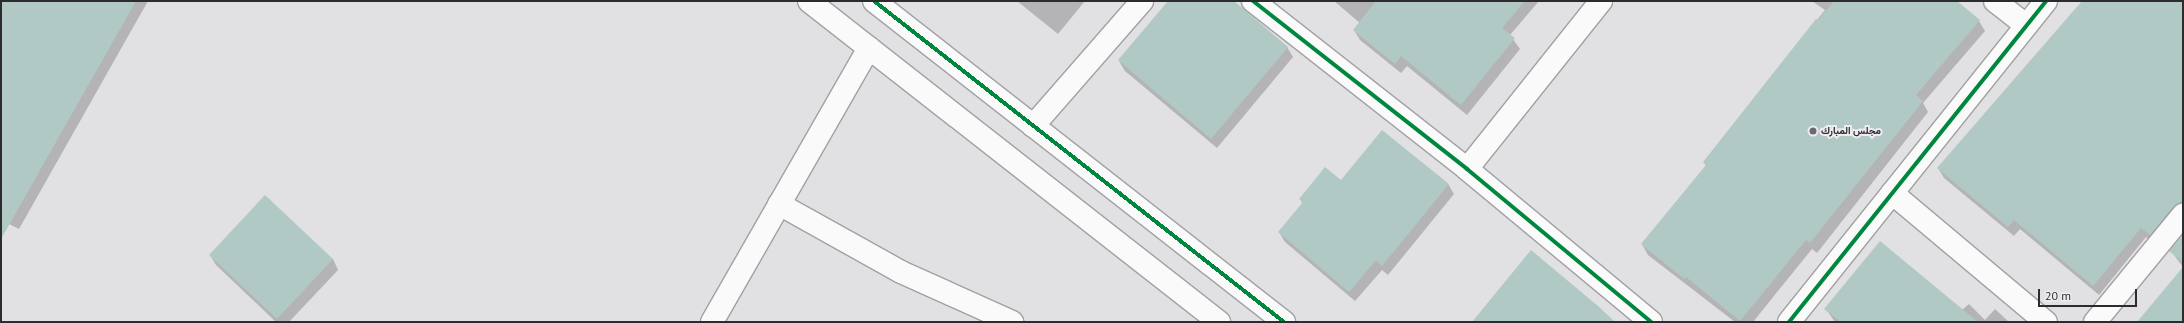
<!DOCTYPE html>
<meta charset="utf-8">
<style>
body{margin:0}
#map{position:relative;width:2184px;height:323px;overflow:hidden;background:#e1e0e3;font-family:"PT Sans",Vazirmatn,sans-serif}
div>[style]{position:absolute}
.shadow>*{inset:0;background:#0003}
.building>*{inset:0;background:#b1c9c5}
.roads{filter:drop-shadow(1px 0 #a1a0a3) drop-shadow(-1px 0 #a1a0a3) drop-shadow(0 1px #a1a0a3) drop-shadow(0 -1px #a1a0a3)}
.minor>*{height:22px;margin:-11px;padding:0 11px;transform-origin:11px;border-radius:11px;background:#fafafb}
.cycleway>*{height:4px;margin:-2px;padding:0 2px;transform-origin:2px;border-radius:2px;background:#00873e}
.dots>*{width:11px;height:11px;translate:-50% -50%;box-sizing:border-box;border:2px solid #eeecf1;border-radius:50%}
span{translate:-50% -50%;white-space:nowrap;text-align:center;line-height:1.15;-webkit-text-stroke:4px #eeecf1;paint-order:stroke}
.poi-label{font-size:10px;color:#2c2b2d;font-weight:700}
.left{translate:0 -50%;text-align:left}
.frame{position:absolute;inset:0;border:2px solid #2c2b2d;pointer-events:none}
.scale{position:absolute;left:2038px;top:289px;width:99px;height:18px;box-sizing:border-box;border:2px solid #2c2b2d;border-top:0;padding-left:5px;font-size:12px;line-height:14px;white-space:nowrap;color:#2c2b2d;-webkit-text-stroke:3px #eeecf1;paint-order:stroke}
</style>
<div id="map">
<div class="shadow">
<i style="clip-path:polygon(1px 1px,148px 1px,19px 229px,1px 220px)"></i>
<i style="clip-path:polygon(1017px 1px,1085px 1px,1058px 34px)"></i>
<i style="clip-path:polygon(1169px 1px,1232px 1px,1287px 47px,1293px 57px,1217px 148px,1125px 71px,1119px 61px)"></i>
<i style="clip-path:polygon(1334px 1px,1539px 1px,1510px 35px,1520px 49px,1467px 115px,1407px 66px,1401px 73px,1360px 40px,1354px 30px,1360px 23px)"></i>
<i style="clip-path:polygon(1812px 1px,1955px 1px,1979px 21px,1985px 31px,1923px 103px,1928px 112px,1817px 253px,1812px 249px,1753px 322px,1735px 322px,1648px 255px,1642px 244px,1706px 166px,1704px 162px,1825px 10px)"></i>
<i style="clip-path:polygon(2083px 1px,2183px 1px,2183px 214px,2156px 244px,2146px 237px,2099px 295px,2020px 229px,2014px 236px,1944px 178px,1938px 168px)"></i>
<i style="clip-path:polygon(1341px 181px,1448px 184px,1454px 194px,1388px 275px,1382px 270px,1355px 301px,1285px 242px,1279px 232px,1303px 204px,1300px 199px)"></i>
<i style="clip-path:polygon(2183px 236px,2183px 267px,2171px 251px)"></i>
<i style="clip-path:polygon(210px 255px,333px 259px,338px 270px,289px 322px,276px 322px,216px 265px)"></i>
<i style="clip-path:polygon(1969px 304px,1985px 320px,1995px 309px,2009px 322px,1835px 322px,1826px 309px,1962px 310px)"></i>
</div>
<div class="building">
<i style="clip-path:polygon(1px 1px,136px 1px,1px 239px)"></i>
<i style="clip-path:polygon(1168px 1px,1234px 1px,1288px 47px,1211px 139px,1118px 60px)"></i>
<i style="clip-path:polygon(1376px 1px,1525px 1px,1502px 28px,1515px 38px,1461px 105px,1401px 56px,1395px 64px,1353px 30px)"></i>
<i style="clip-path:polygon(1834px 1px,1957px 1px,1980px 20px,1916px 95px,1923px 101px,1810px 243px,1806px 240px,1740px 321px,1686px 277px,1684px 279px,1641px 244px,1706px 165px,1703px 162px,1816px 19px,1818px 20px)"></i>
<i style="clip-path:polygon(2082px 1px,2183px 1px,2183px 203px,2173px 207px,2150px 235px,2141px 228px,2093px 286px,2014px 220px,2008px 227px,1937px 168px)"></i>
<i style="clip-path:polygon(1382px 130px,1449px 184px,1382px 266px,1376px 260px,1349px 292px,1278px 232px,1303px 202px,1299px 199px,1325px 167px,1341px 180px)"></i>
<i style="clip-path:polygon(265px 195px,333px 259px,277px 319px,209px 255px)"></i>
<i style="clip-path:polygon(2183px 235px,2183px 262px,2169px 251px)"></i>
<i style="clip-path:polygon(1880px 241px,1978px 322px,1841px 322px,1824px 309px)"></i>
<i style="clip-path:polygon(1531px 250px,1598px 306px,1615px 322px,1472px 322px)"></i>
<i style="clip-path:polygon(2183px 267px,2183px 322px,2137px 322px)"></i>
</div>
<div class="roads">
<div class="minor">
<i style="left:809px;top:1px;width:521px;rotate:38.06deg"></i>
<i style="left:874px;top:1px;width:521px;rotate:38.06deg"></i>
<i style="left:1253px;top:1px;width:272px;rotate:38.1deg"></i>
<i style="left:1467px;top:169px;width:239px;rotate:39.7deg"></i>
<i style="left:1995px;top:1px;width:39px;rotate:38deg"></i>
<i style="left:1033px;top:126px;width:166px;rotate:-48.9deg"></i>
<i style="left:1467px;top:169px;width:215px;rotate:-51.4deg"></i>
<i style="left:1892px;top:193px;width:201px;rotate:40deg"></i>
<i style="left:779px;top:204px;width:140px;rotate:29.1deg"></i>
<i style="left:901px;top:272px;width:122px;rotate:24.2deg"></i>
<i style="left:712px;top:322px;width:316px;rotate:-60.2deg"></i>
<i style="left:1789px;top:322px;width:411px;rotate:-51.3deg"></i>
<i style="left:2095px;top:322px;width:139px;rotate:-50.6deg"></i>
</div>
</div>
<div class="cycleway">
<i style="left:874px;top:1px;width:521px;rotate:38.06deg"></i>
<i style="left:1253px;top:1px;width:272px;rotate:38.1deg"></i>
<i style="left:1467px;top:169px;width:239px;rotate:39.7deg"></i>
<i style="left:1789px;top:322px;width:411px;rotate:-51.3deg"></i>
</div>
<div class="dots">
<i style="left:1813px;top:131px;background:#6b6a6d"></i>
</div>
<div class="poi-label">
<span class="left" style="left:1821px;top:131px">مجلس المبارك</span>
</div>
<div class="frame"></div>
<div class="scale">20 m</div>
</div>
